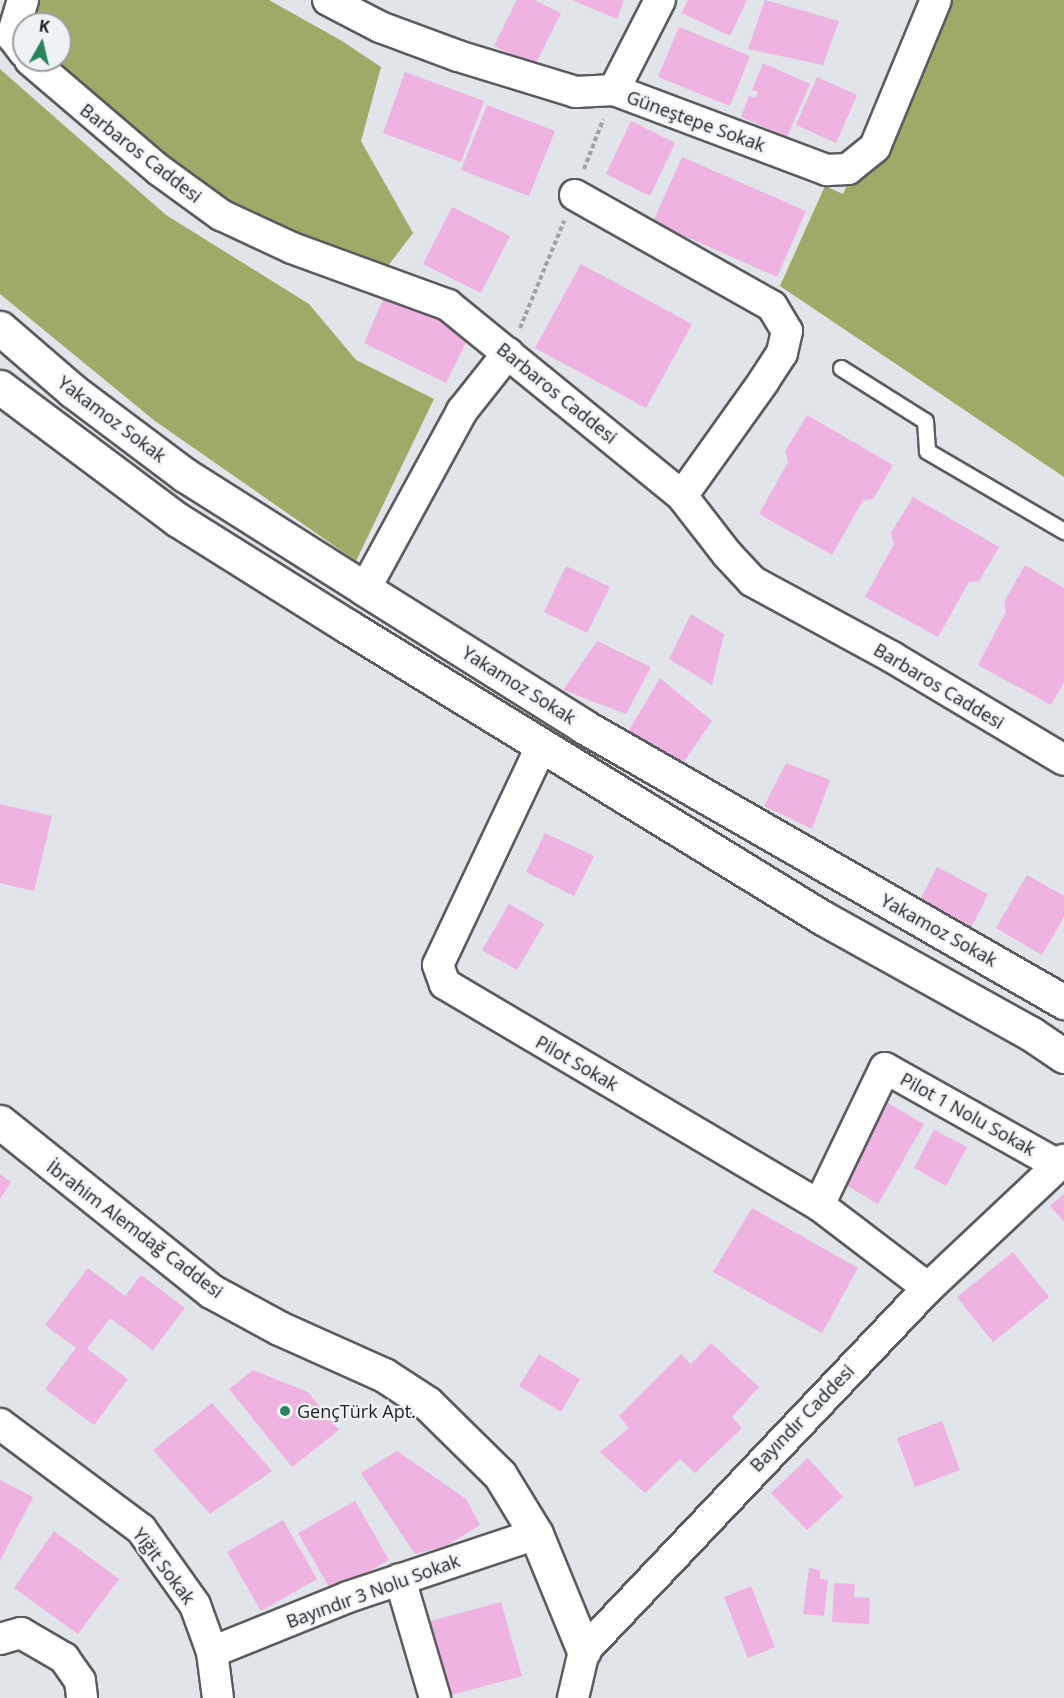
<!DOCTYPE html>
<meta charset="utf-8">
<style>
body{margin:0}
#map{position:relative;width:1064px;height:1698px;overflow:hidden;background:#e1e4e8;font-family:"Open Sans",sans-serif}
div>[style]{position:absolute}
.forest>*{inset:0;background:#9faa68}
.building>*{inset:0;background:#eeb3e0}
.path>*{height:4px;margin-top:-2px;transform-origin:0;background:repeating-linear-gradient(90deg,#9fa1a4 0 4.5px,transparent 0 7.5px)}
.roads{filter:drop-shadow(2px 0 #5a5c5f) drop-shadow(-2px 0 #5a5c5f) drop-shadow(0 2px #5a5c5f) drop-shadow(0 -2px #5a5c5f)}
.service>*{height:15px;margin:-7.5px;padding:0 7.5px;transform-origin:7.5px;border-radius:7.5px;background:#fff}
.minor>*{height:30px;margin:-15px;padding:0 15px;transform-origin:15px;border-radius:15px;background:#fff}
.tertiary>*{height:33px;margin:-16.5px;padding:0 16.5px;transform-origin:16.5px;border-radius:16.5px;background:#fff}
.secondary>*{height:33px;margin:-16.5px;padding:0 16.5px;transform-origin:16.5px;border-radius:16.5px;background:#fff}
.dots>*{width:16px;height:16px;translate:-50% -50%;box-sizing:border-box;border:3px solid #eff2f5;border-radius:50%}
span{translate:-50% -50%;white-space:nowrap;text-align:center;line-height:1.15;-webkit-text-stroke:4.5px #eff2f5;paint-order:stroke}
.street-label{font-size:18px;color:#1f2021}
.poi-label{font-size:18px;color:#1f2021}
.left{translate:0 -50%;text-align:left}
.north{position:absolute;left:12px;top:12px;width:60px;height:60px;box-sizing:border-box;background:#eff2f5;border:2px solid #9c9ea0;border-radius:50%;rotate:8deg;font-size:16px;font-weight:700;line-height:24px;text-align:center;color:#1f2021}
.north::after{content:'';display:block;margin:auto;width:21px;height:27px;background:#2a8459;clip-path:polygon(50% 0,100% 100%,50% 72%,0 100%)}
</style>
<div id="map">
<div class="forest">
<i style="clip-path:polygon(39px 0,269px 0,342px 41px,381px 67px,361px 141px,413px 233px,384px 271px,268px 247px,40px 60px,60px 60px,60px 24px,25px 24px)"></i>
<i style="clip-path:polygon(943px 0,1064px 0,1064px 477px,780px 286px,825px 186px,843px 194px,885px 102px)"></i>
<i style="clip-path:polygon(0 69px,166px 215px,309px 304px,356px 360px,434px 399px,356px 561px,155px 421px,0 294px)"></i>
</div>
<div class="building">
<i style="clip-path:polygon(517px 0,534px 0,561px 13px,535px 65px,494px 46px)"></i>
<i style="clip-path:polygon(572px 0,624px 0,617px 19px)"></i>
<i style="clip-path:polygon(688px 0,747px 0,730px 36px,682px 13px)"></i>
<i style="clip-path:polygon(765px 0,839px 21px,823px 65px,748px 49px)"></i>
<i style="clip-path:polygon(679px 27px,750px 56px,730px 106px,658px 77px)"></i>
<i style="clip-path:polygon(763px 63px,810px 84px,787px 137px,741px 117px,749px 96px,755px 98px,758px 92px,752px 90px)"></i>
<i style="clip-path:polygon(405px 72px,484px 101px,461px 162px,383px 133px)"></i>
<i style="clip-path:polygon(817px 77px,857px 95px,836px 143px,796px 125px)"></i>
<i style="clip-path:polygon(487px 105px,555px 131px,529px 196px,461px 170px)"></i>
<i style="clip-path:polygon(631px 121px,675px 143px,650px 196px,606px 174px)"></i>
<i style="clip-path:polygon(682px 157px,806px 211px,777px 277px,653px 222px)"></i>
<i style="clip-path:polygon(452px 207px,510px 236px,481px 293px,423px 264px)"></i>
<i style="clip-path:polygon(581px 264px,692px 324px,646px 408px,535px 348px)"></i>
<i style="clip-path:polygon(385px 295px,470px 334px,446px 383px,364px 343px)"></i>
<i style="clip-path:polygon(807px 415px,893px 465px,873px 499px,863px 500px,832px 555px,759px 514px,788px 462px,785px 451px)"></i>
<i style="clip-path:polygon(913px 497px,999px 547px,979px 581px,969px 582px,938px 637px,865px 597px,894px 544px,891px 533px)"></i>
<i style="clip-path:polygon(1025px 565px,1064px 588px,1064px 682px,1051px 705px,978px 665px,1006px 612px,1004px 602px)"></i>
<i style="clip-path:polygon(566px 566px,610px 587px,587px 633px,544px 612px)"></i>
<i style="clip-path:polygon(691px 614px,724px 634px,712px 685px,669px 659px)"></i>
<i style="clip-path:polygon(597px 641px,651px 667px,626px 714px,563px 690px)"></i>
<i style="clip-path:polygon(660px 678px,712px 721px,680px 767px,628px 732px)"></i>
<i style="clip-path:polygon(786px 763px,830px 780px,812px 829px,764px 806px)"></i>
<i style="clip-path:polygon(0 804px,52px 816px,34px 891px,0 883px)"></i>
<i style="clip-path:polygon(545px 833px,594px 856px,574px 896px,526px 872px)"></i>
<i style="clip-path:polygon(937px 867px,988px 894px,968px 934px,916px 908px)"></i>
<i style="clip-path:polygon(1027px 875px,1064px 896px,1064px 917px,1042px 955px,996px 928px)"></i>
<i style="clip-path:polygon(509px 904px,544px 924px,517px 970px,482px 950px)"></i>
<i style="clip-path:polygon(888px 1103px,924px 1124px,878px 1204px,841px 1182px)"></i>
<i style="clip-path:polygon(934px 1130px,967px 1147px,946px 1186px,914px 1168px)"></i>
<i style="clip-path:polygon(0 1174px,11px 1182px,0 1199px)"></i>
<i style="clip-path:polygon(1064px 1194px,1064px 1222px,1050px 1206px)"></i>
<i style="clip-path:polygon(752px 1208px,858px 1268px,822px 1333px,713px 1272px)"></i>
<i style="clip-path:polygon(1013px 1252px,1049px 1297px,993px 1342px,957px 1297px)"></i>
<i style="clip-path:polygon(88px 1268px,125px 1296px,141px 1275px,185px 1308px,153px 1350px,110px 1318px,87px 1349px,128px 1379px,94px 1425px,45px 1389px,76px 1348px,45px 1325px)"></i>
<i style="clip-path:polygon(711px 1343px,759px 1387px,732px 1417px,742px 1428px,695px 1473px,680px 1459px,645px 1493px,600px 1452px,629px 1428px,619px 1416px,681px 1354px,691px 1364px)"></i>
<i style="clip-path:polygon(539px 1354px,580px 1379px,561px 1412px,519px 1386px)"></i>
<i style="clip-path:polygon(253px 1370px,308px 1392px,339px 1430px,292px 1467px,229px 1389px)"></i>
<i style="clip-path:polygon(212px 1403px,272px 1471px,210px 1514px,153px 1450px)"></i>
<i style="clip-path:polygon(942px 1421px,960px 1470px,915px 1487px,897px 1438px)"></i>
<i style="clip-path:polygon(397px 1451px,466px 1499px,480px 1525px,446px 1546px,415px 1554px,361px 1473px)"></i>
<i style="clip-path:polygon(808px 1458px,843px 1497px,807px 1530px,771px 1493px)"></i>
<i style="clip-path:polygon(0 1480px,33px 1497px,0 1561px)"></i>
<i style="clip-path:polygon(355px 1501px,389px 1560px,332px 1592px,298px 1533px)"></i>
<i style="clip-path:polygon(283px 1520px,317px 1579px,261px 1611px,227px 1552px)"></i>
<i style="clip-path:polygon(54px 1531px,119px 1579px,78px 1634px,14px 1588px)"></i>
<i style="clip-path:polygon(809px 1568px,820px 1570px,820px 1579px,828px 1580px,824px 1616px,803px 1614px)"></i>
<i style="clip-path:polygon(834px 1583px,855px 1584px,854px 1597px,870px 1598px,869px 1624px,832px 1622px)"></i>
<i style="clip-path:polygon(751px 1586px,775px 1647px,748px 1658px,724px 1597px)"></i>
<i style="clip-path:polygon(501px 1602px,522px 1676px,451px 1695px,430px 1621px)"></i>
</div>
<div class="path">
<i style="left:584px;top:169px;width:53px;rotate:-68.8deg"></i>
<i style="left:520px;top:328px;width:116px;rotate:-67.6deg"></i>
</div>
<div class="roads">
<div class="service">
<i style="left:841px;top:368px;width:99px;rotate:32.2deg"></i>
<i style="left:925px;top:421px;width:30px;rotate:86deg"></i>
<i style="left:927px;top:451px;width:159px;rotate:30.3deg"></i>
</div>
<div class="minor">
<i style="left:23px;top:0;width:38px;rotate:107deg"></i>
<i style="left:12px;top:36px;width:20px;rotate:53deg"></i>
<i style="left:328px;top:0;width:59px;rotate:27.4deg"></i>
<i style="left:380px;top:27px;width:83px;rotate:20.4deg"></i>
<i style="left:458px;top:56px;width:123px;rotate:17deg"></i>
<i style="left:576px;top:92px;width:38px;rotate:-3deg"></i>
<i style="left:614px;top:90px;width:228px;rotate:20.6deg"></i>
<i style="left:827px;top:170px;width:21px;rotate:-3deg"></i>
<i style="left:848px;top:169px;width:35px;rotate:-39deg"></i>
<i style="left:875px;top:147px;width:159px;rotate:-67.5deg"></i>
<i style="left:30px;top:60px;width:170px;rotate:40.5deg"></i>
<i style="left:159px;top:170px;width:77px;rotate:36deg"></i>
<i style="left:221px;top:215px;width:78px;rotate:24.9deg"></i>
<i style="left:292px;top:248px;width:166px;rotate:20.1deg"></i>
<i style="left:448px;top:305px;width:302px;rotate:39.2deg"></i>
<i style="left:682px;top:496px;width:73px;rotate:52.2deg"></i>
<i style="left:727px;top:554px;width:37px;rotate:47deg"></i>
<i style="left:752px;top:581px;width:159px;rotate:28.5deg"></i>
<i style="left:892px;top:657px;width:200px;rotate:30.9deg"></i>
<i style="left:614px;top:90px;width:101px;rotate:-62.9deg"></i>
<i style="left:575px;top:195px;width:226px;rotate:29.4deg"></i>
<i style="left:772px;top:306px;width:29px;rotate:59deg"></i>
<i style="left:787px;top:331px;width:23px;rotate:103deg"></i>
<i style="left:782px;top:353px;width:33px;rotate:123deg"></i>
<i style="left:764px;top:381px;width:141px;rotate:125.5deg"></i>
<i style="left:365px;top:589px;width:203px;rotate:-61.4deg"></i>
<i style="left:462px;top:411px;width:74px;rotate:-51.6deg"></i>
<i style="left:542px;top:745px;width:243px;rotate:115.3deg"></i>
<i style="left:438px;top:965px;width:20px;rotate:70deg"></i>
<i style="left:445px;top:984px;width:434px;rotate:30.6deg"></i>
<i style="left:819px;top:1205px;width:137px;rotate:37.3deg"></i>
<i style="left:819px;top:1205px;width:152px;rotate:-64.3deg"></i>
<i style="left:885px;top:1068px;width:198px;rotate:29.3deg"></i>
<i style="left:0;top:1424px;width:176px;rotate:36.7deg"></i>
<i style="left:141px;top:1529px;width:93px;rotate:54.6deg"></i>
<i style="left:195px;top:1605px;width:50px;rotate:70.1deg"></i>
<i style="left:212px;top:1652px;width:46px;rotate:82.6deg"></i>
<i style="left:400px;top:1579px;width:124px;rotate:73.6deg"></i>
<i style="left:0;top:1639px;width:22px;rotate:-16deg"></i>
<i style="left:21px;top:1633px;width:50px;rotate:30.2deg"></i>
<i style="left:64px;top:1658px;width:28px;rotate:55deg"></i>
<i style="left:80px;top:1681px;width:17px;rotate:83deg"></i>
<i style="left:212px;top:1652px;width:147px;rotate:-22deg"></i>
<i style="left:348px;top:1597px;width:198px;rotate:-18.5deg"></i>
<i style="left:573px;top:1698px;width:48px;rotate:-76.8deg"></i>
<i style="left:584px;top:1651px;width:500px;rotate:-46.54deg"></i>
<i style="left:928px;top:1288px;width:187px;rotate:-43.3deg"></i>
</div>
<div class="tertiary">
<i style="left:0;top:1122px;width:270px;rotate:38.7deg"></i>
<i style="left:211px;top:1291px;width:77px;rotate:28.6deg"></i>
<i style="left:279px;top:1328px;width:115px;rotate:24.1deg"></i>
<i style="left:384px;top:1375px;width:51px;rotate:33.1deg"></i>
<i style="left:427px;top:1403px;width:103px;rotate:44.6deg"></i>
<i style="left:500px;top:1475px;width:69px;rotate:58.6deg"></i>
<i style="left:536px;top:1534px;width:126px;rotate:67.7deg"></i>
</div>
<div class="secondary">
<i style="left:0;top:328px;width:96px;rotate:40.8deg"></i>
<i style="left:73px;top:391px;width:140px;rotate:36.9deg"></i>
<i style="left:185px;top:475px;width:213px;rotate:32.3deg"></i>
<i style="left:365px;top:589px;width:257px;rotate:32.1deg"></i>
<i style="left:583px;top:726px;width:555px;rotate:29.85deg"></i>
<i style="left:0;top:387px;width:222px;rotate:36.8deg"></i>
<i style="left:178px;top:520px;width:199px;rotate:32.1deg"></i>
<i style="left:347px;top:626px;width:558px;rotate:31.53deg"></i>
<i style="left:823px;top:918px;width:237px;rotate:29.1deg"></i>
<i style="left:1030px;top:1033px;width:41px;rotate:34.1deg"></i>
</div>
</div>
<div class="dots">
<i style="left:285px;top:1411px;background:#2a8459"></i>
</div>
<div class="street-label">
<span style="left:696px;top:121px;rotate:20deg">Güneştepe Sokak</span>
<span style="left:141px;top:153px;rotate:38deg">Barbaros Caddesi</span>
<span style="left:557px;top:393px;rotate:39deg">Barbaros Caddesi</span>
<span style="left:112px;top:419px;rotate:37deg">Yakamoz Sokak</span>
<span style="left:519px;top:685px;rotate:32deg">Yakamoz Sokak</span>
<span style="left:939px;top:686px;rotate:31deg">Barbaros Caddesi</span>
<span style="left:939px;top:930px;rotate:29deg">Yakamoz Sokak</span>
<span style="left:577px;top:1063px;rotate:30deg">Pilot Sokak</span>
<span style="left:968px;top:1114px;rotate:29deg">Pilot 1 Nolu Sokak</span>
<span style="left:135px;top:1229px;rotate:37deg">İbrahim Alemdağ Caddesi</span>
<span style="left:802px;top:1418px;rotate:-46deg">Bayındır Caddesi</span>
<span style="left:164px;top:1566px;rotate:53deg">Yiğit Sokak</span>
<span style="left:373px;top:1591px;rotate:-20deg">Bayındır 3 Nolu Sokak</span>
</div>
<div class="poi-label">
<span class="left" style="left:297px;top:1411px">GençTürk Apt.</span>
</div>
<div class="north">K</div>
</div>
